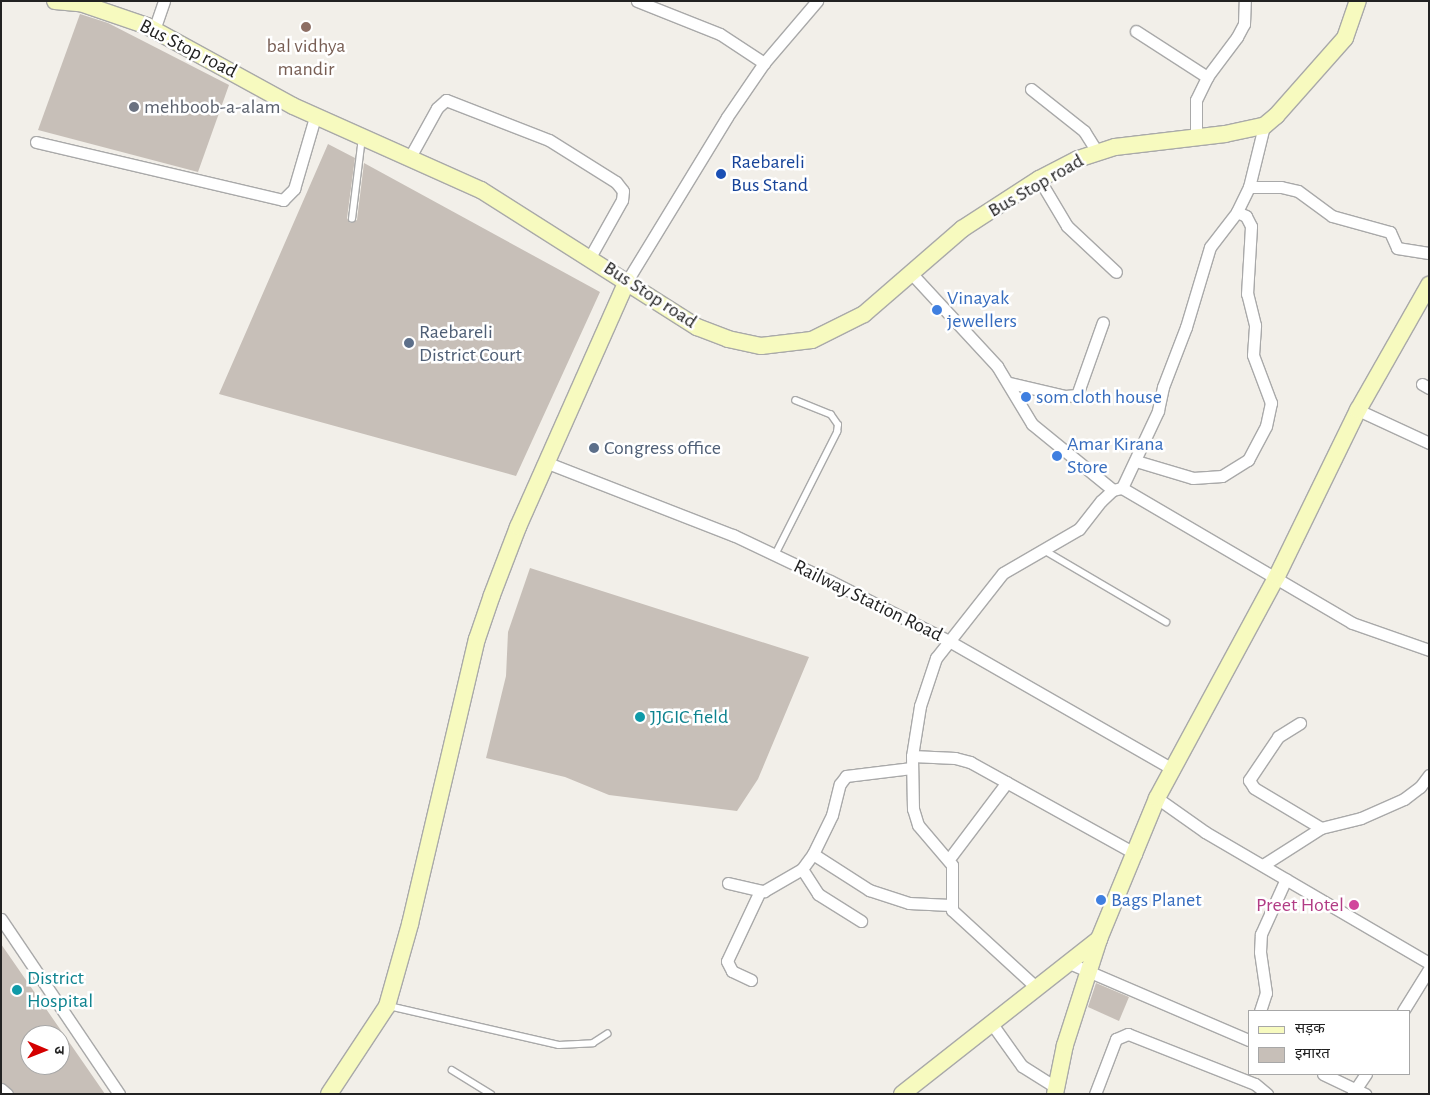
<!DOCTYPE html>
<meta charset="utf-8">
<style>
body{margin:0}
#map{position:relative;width:1430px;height:1095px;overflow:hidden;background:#f2efe9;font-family:"Alegreya Sans","Noto Sans Devanagari",sans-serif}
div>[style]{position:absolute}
.building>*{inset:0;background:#c7bfb8}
.roads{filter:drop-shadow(1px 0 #a9a9a9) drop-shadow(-1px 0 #a9a9a9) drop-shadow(0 1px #a9a9a9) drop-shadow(0 -1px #a9a9a9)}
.lane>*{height:5.5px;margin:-2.75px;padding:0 2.75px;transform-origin:2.75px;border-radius:2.75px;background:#fff}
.street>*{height:11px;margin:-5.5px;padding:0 5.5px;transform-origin:5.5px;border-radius:5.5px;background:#fff}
.secondary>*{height:16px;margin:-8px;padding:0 8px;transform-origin:8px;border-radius:8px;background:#f7fabf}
.dots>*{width:14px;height:14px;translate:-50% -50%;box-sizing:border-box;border:2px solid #fff;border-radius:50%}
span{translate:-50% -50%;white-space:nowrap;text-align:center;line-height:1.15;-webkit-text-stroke:5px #fff;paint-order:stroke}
.education-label{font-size:20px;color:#785e54}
.street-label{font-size:20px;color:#222}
.worship-label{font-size:20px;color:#5b616d}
.left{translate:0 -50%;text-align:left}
.transit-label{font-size:20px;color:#164399}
.shop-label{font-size:20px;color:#366cbe}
.service-label{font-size:20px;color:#4e5e75}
.culture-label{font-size:20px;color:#0d838f}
.hotel-label{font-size:20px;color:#b23c85}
.right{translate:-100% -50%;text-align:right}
.frame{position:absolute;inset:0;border:2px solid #222;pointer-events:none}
.legend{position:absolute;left:1248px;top:1010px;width:162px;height:65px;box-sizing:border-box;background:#fff;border:1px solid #a7a7a7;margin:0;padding:6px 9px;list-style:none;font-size:15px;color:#222}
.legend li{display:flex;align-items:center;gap:10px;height:25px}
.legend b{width:25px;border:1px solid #a7a7a7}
.north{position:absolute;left:20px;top:1025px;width:50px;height:50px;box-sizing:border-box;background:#fff;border:1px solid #a7a7a7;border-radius:50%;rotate:91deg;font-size:14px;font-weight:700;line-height:20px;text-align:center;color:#222}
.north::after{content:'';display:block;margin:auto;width:18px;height:22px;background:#d40000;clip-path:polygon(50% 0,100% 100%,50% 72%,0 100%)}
</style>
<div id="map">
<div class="building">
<i style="clip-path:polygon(80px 14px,108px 23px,229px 85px,198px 172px,38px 130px)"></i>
<i style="clip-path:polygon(328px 144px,355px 158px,347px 218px,350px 223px,357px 220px,364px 163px,600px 292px,516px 476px,219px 394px)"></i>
<i style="clip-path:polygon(530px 568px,809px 657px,758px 779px,737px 811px,609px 795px,565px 777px,486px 758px,506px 676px,508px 632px)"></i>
<i style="clip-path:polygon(evenodd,1px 944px,60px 1029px,105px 1094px,14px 1094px,1px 1082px,1px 944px,30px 1035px,60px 1035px,60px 1065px,30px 1065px,30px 1035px)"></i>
<i style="clip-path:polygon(1096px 983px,1129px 997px,1119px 1021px,1088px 1007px)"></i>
</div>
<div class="roads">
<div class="lane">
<i style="left:352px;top:219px;width:82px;rotate:-83deg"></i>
<i style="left:1044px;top:550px;width:142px;rotate:30.5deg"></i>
<i style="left:775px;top:555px;width:138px;rotate:-63.2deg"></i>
<i style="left:837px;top:432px;width:7px;rotate:-82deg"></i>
<i style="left:838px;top:425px;width:12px;rotate:-125deg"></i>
<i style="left:831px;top:415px;width:38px;rotate:-158deg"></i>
<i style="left:389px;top:1006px;width:174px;rotate:12.9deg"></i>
<i style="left:559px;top:1045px;width:34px;rotate:-3deg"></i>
<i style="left:593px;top:1043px;width:17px;rotate:-33deg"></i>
<i style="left:452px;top:1070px;width:46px;rotate:31.6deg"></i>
</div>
<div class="street">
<i style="left:637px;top:1px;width:89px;rotate:21.7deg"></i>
<i style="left:720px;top:34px;width:53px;rotate:33.4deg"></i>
<i style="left:154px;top:30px;width:31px;rotate:-71deg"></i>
<i style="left:1136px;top:31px;width:85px;rotate:32.9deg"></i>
<i style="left:1031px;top:89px;width:68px;rotate:38.4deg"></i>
<i style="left:1084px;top:131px;width:25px;rotate:58deg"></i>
<i style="left:1264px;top:126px;width:63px;rotate:103.8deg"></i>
<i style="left:1249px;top:187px;width:28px;rotate:116deg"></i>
<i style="left:1237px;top:212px;width:44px;rotate:127.6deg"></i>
<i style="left:1210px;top:247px;width:84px;rotate:106.7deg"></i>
<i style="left:1186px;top:327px;width:64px;rotate:111deg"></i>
<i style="left:1163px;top:387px;width:25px;rotate:102deg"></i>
<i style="left:1158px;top:411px;width:85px;rotate:115.1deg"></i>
<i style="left:1122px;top:488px;width:267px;rotate:30.4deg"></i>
<i style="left:1352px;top:623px;width:82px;rotate:19.3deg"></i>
<i style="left:1196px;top:137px;width:37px;rotate:-90deg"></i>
<i style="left:1196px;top:100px;width:25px;rotate:-64deg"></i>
<i style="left:1207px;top:77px;width:50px;rotate:-53.1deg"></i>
<i style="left:1237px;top:37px;width:15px;rotate:-62deg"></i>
<i style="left:1244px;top:24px;width:23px;rotate:-88deg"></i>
<i style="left:36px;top:142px;width:254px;rotate:13.2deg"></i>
<i style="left:283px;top:200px;width:16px;rotate:-45deg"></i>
<i style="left:294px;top:189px;width:75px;rotate:-73.7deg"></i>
<i style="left:410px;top:157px;width:56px;rotate:-61.1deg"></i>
<i style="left:437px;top:108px;width:12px;rotate:-42deg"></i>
<i style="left:446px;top:100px;width:110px;rotate:21.2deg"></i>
<i style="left:549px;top:140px;width:79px;rotate:32.1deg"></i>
<i style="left:616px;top:182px;width:11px;rotate:52deg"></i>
<i style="left:623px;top:191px;width:9px;rotate:96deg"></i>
<i style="left:622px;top:200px;width:65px;rotate:119.3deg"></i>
<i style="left:1039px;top:179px;width:55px;rotate:59.2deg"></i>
<i style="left:1067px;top:226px;width:67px;rotate:43.2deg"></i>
<i style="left:1249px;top:187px;width:32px"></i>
<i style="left:1281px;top:187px;width:17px;rotate:13deg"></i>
<i style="left:1298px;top:191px;width:42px;rotate:36.3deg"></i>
<i style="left:1332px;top:216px;width:60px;rotate:15.4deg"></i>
<i style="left:1390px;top:232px;width:17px;rotate:66deg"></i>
<i style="left:1397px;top:248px;width:32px;rotate:9deg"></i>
<i style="left:911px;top:273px;width:127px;rotate:47.2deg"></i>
<i style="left:997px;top:366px;width:68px;rotate:58.9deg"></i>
<i style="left:1032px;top:424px;width:104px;rotate:39.2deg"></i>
<i style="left:627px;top:281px;width:192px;rotate:-58.6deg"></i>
<i style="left:727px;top:117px;width:65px;rotate:-55.6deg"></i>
<i style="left:764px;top:63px;width:82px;rotate:-49.5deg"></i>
<i style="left:1010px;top:383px;width:57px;rotate:13.3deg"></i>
<i style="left:1065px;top:396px;width:12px;rotate:-5deg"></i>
<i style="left:1077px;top:395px;width:77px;rotate:-70.4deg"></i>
<i style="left:1422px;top:384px;width:8px;rotate:30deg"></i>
<i style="left:1358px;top:410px;width:78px;rotate:24.9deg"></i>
<i style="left:1136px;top:461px;width:59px;rotate:16.6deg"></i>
<i style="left:1193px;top:478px;width:29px;rotate:-4deg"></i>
<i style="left:1222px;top:476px;width:31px;rotate:-32deg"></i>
<i style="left:1248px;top:460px;width:38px;rotate:-62deg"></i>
<i style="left:1266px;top:426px;width:24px;rotate:-78deg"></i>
<i style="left:1271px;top:403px;width:51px;rotate:-110.6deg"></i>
<i style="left:1253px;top:355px;width:30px;rotate:-86deg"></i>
<i style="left:1255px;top:325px;width:32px;rotate:-104deg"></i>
<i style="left:1247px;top:294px;width:68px;rotate:-86.6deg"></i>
<i style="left:1251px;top:226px;width:11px;rotate:-117deg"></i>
<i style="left:1246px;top:216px;width:10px;rotate:-156deg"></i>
<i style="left:548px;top:463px;width:199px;rotate:21.3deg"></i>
<i style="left:733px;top:535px;width:107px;rotate:25.4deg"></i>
<i style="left:830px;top:581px;width:133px;rotate:26.8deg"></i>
<i style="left:949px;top:641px;width:259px;rotate:29.8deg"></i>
<i style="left:1300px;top:723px;width:26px;rotate:148deg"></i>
<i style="left:1278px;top:737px;width:52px;rotate:124deg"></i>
<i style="left:1249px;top:780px;width:9px;rotate:58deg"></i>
<i style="left:1254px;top:788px;width:78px;rotate:30.8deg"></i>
<i style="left:912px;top:756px;width:43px;rotate:2.7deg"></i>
<i style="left:955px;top:758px;width:16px;rotate:15deg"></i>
<i style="left:970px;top:762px;width:190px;rotate:29deg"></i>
<i style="left:1157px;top:798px;width:59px;rotate:35.3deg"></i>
<i style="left:1205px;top:832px;width:259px;rotate:30.3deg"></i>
<i style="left:813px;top:854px;width:67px;rotate:32.7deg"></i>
<i style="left:869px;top:890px;width:42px;rotate:18deg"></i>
<i style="left:909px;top:903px;width:41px;rotate:2.8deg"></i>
<i style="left:949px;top:859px;width:96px;rotate:-53deg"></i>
<i style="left:1263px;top:865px;width:69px;rotate:-32.5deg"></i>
<i style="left:1321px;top:828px;width:41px;rotate:-14deg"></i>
<i style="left:1361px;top:818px;width:47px;rotate:-23.8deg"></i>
<i style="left:1404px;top:799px;width:20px;rotate:-37deg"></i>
<i style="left:1420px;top:787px;width:15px;rotate:-53deg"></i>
<i style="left:802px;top:869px;width:30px;rotate:57deg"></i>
<i style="left:818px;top:894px;width:51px;rotate:32.1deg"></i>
<i style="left:728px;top:883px;width:37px;rotate:13deg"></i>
<i style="left:764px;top:891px;width:44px;rotate:-30.1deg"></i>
<i style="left:802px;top:869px;width:19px;rotate:-54deg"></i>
<i style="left:813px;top:854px;width:43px;rotate:-64deg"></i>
<i style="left:832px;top:815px;width:32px;rotate:-76deg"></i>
<i style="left:840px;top:784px;width:10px;rotate:-53deg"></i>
<i style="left:846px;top:776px;width:66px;rotate:-6.9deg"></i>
<i style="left:1px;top:919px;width:211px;rotate:56deg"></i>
<i style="left:1069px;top:963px;width:196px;rotate:23.2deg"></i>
<i style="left:751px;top:980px;width:21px;rotate:-155deg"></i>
<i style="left:732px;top:971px;width:11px;rotate:-117deg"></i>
<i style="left:727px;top:961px;width:77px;rotate:-64.8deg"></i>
<i style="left:1037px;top:988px;width:115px;rotate:-137.5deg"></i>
<i style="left:952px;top:910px;width:45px;rotate:-90deg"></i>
<i style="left:952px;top:865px;width:52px;rotate:-130.4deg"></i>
<i style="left:918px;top:825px;width:17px;rotate:-107deg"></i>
<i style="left:913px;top:809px;width:53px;rotate:-91.1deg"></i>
<i style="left:912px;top:756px;width:51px;rotate:-80.9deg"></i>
<i style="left:920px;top:706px;width:51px;rotate:-71.6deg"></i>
<i style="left:936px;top:658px;width:108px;rotate:-51.8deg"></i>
<i style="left:1003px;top:573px;width:88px;rotate:-30.1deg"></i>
<i style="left:1079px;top:529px;width:36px;rotate:-52deg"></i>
<i style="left:1101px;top:501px;width:16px;rotate:-43deg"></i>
<i style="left:1113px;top:490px;width:9px;rotate:-13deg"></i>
<i style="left:1260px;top:1011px;width:19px;rotate:-72deg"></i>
<i style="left:1266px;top:993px;width:41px;rotate:-98.3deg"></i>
<i style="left:1260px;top:952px;width:18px;rotate:-87deg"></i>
<i style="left:1261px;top:934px;width:60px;rotate:-65.6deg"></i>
<i style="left:1403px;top:1011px;width:49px;rotate:-58.2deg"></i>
<i style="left:992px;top:1024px;width:52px;rotate:54.5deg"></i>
<i style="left:1022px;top:1066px;width:41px;rotate:32.2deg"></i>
<i style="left:1323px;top:1074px;width:47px;rotate:25.5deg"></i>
<i style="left:1px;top:1089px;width:8px;rotate:40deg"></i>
<i style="left:1353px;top:1093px;width:23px;rotate:-56deg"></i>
<i style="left:1095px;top:1094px;width:59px;rotate:-69.1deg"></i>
<i style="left:1116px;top:1039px;width:13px;rotate:-23deg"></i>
<i style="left:1128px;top:1034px;width:136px;rotate:21.5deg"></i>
<i style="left:1255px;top:1084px;width:16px;rotate:40deg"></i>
</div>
<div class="secondary">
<i style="left:55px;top:1px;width:25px;rotate:5deg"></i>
<i style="left:80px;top:3px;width:71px;rotate:18.9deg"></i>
<i style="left:147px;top:26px;width:166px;rotate:28.7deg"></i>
<i style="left:293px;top:106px;width:206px;rotate:24.1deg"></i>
<i style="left:481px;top:190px;width:256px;rotate:32.4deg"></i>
<i style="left:697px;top:327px;width:33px;rotate:21deg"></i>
<i style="left:728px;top:339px;width:34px;rotate:12deg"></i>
<i style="left:761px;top:346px;width:51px;rotate:-6.7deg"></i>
<i style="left:812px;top:340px;width:58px;rotate:-26.6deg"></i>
<i style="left:864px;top:314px;width:130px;rotate:-40.9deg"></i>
<i style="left:962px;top:229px;width:92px;rotate:-33deg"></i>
<i style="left:1039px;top:179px;width:44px;rotate:-27.1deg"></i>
<i style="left:1078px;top:159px;width:39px;rotate:-18deg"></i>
<i style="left:1115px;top:147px;width:111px;rotate:-6.7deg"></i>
<i style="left:1225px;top:134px;width:40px;rotate:-12deg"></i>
<i style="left:1264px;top:126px;width:16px;rotate:-40deg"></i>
<i style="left:1276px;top:116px;width:104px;rotate:-48.5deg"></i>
<i style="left:1345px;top:38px;width:39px;rotate:-71deg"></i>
<i style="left:329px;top:1094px;width:105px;rotate:-56.6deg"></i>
<i style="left:387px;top:1006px;width:85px;rotate:-74.3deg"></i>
<i style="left:410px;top:924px;width:293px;rotate:-76.8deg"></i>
<i style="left:477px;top:639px;width:46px;rotate:-71.2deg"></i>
<i style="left:492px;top:595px;width:73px;rotate:-69.1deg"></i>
<i style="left:518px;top:527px;width:269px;rotate:-66.1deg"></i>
<i style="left:902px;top:1094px;width:251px;rotate:-38.2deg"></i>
<i style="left:1099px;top:939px;width:152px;rotate:-67.6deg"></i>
<i style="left:1157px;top:798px;width:252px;rotate:-61.6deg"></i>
<i style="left:1277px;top:576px;width:185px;rotate:-64deg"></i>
<i style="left:1358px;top:410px;width:144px;rotate:-60.4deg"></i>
<i style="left:1055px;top:1094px;width:50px;rotate:-78.5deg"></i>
<i style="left:1065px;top:1045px;width:111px;rotate:-72.2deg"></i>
</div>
</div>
<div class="dots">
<i style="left:306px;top:27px;background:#8d6e63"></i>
<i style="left:134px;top:107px;background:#6b7280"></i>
<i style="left:721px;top:174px;background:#1a4fb4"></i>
<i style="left:937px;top:310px;background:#3f7fe0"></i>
<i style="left:409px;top:343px;background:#5c6f8a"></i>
<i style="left:1026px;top:397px;background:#3f7fe0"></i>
<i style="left:594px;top:448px;background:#5c6f8a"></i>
<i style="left:1057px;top:456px;background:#3f7fe0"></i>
<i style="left:640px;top:717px;background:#0f9aa8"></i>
<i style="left:1101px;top:900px;background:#3f7fe0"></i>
<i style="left:1354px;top:905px;background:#d1479c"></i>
<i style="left:17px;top:990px;background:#0f9aa8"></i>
</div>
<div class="education-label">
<span style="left:306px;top:58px">bal vidhya<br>mandir</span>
</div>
<div class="street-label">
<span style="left:188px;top:49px;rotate:27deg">Bus Stop road</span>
<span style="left:1036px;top:186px;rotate:-30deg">Bus Stop road</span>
<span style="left:650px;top:295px;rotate:33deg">Bus Stop road</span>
<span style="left:868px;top:601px;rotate:26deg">Railway Station Road</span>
</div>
<div class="worship-label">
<span class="left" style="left:144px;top:107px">mehboob-a-alam</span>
</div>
<div class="transit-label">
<span class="left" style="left:731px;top:174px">Raebareli<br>Bus Stand</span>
</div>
<div class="shop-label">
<span class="left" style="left:947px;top:310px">Vinayak<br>jewellers</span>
<span class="left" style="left:1036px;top:397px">som cloth house</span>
<span class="left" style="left:1067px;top:456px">Amar Kirana<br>Store</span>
<span class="left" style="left:1111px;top:900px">Bags Planet</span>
</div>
<div class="service-label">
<span class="left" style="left:419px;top:344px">Raebareli<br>District Court</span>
<span class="left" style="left:604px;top:448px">Congress office</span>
</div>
<div class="culture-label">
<span class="left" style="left:650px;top:717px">JJGIC field</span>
<span class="left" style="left:27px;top:990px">District<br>Hospital</span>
</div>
<div class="hotel-label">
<span class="right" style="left:1344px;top:905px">Preet Hotel</span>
</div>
<div class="frame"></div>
<ul class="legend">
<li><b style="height:6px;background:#f7fabf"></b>सड़क</li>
<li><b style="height:14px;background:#c7bfb8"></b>इमारत</li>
</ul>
<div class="north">उ</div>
</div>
